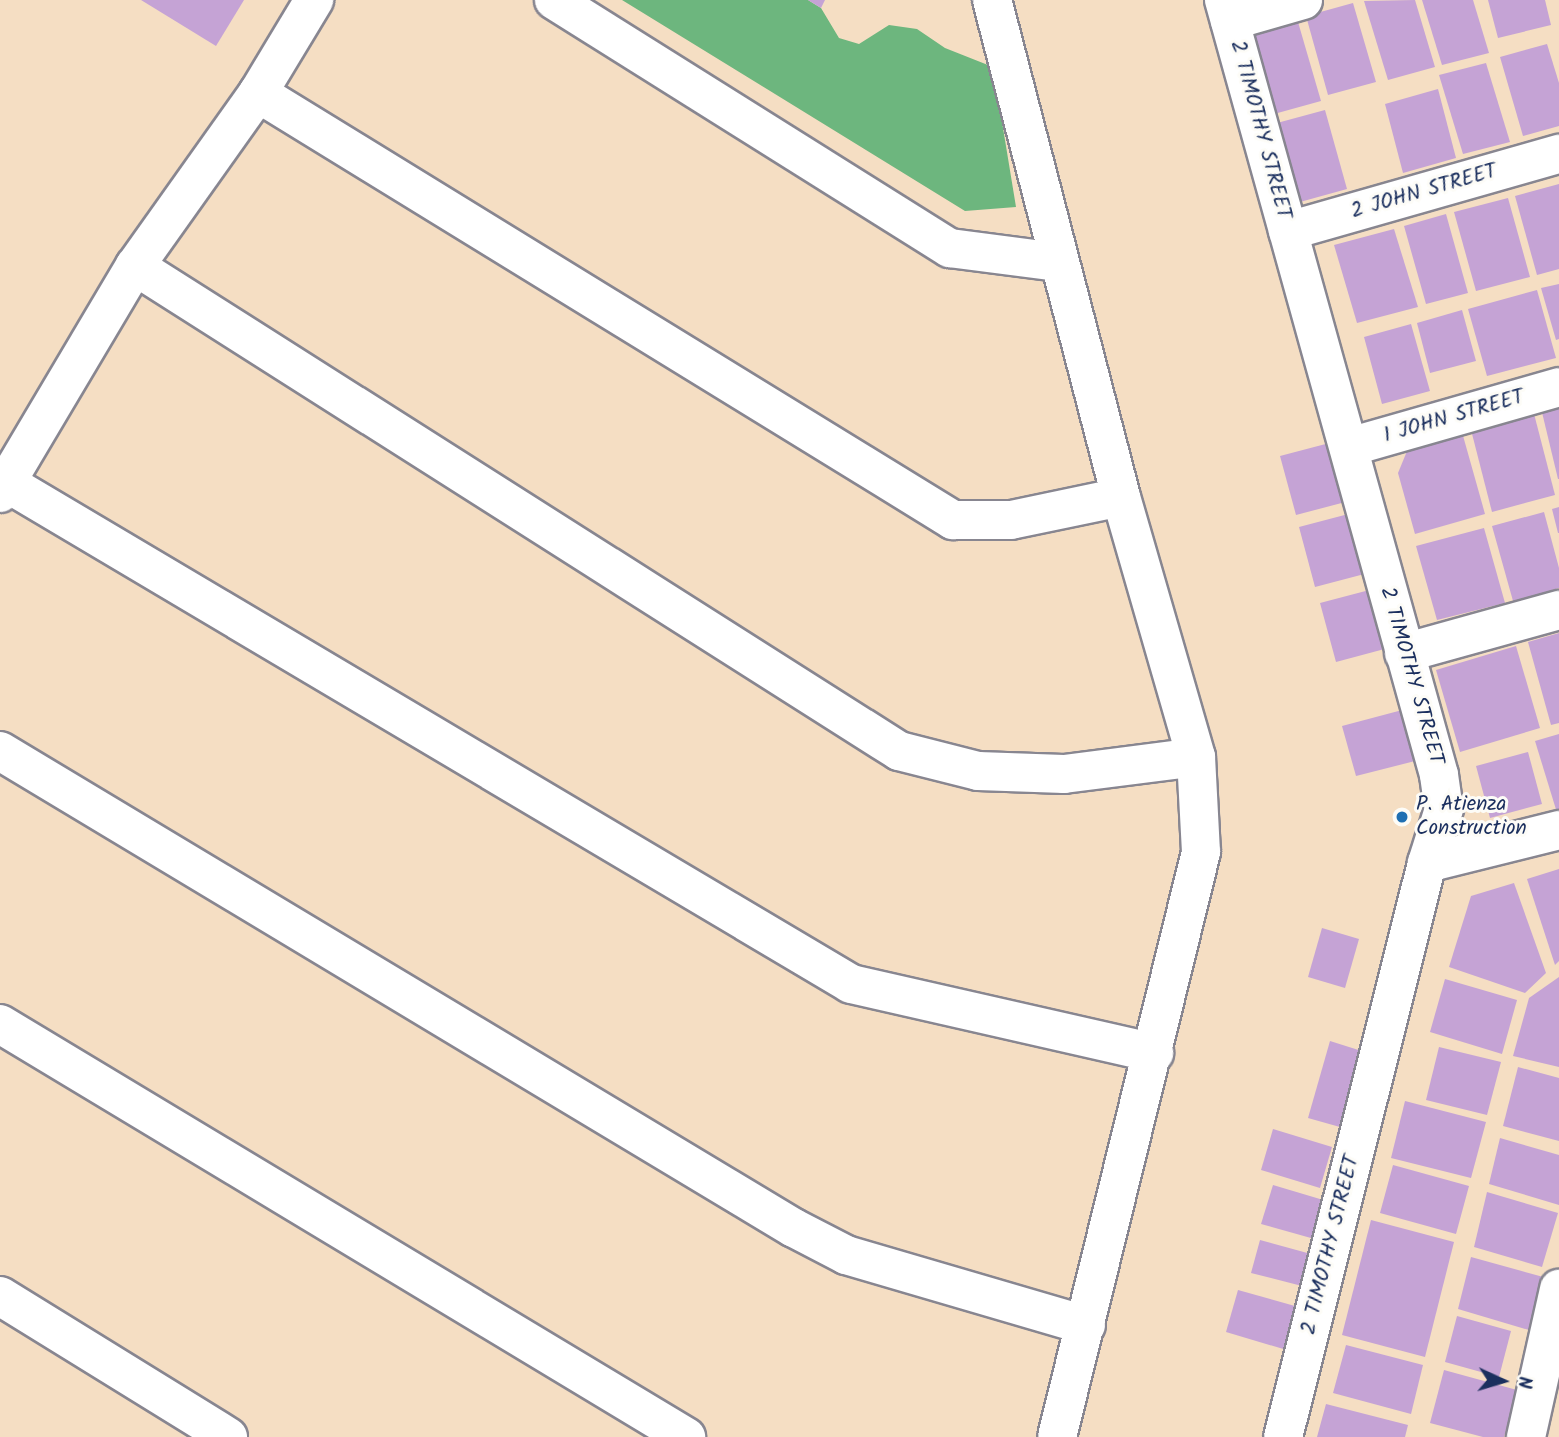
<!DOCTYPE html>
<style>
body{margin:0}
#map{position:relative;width:1559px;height:1437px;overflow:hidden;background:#f5dec3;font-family:Kalam,sans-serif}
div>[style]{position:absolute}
.forest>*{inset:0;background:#6db67e}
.building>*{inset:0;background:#c5a3d5}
.roads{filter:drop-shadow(2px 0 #888690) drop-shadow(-2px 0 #888690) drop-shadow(0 2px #888690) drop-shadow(0 -2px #888690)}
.minor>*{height:38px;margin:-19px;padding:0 19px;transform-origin:19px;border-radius:19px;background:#fff}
.tertiary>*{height:38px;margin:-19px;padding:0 19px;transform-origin:19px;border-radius:19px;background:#fff}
.dots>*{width:19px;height:19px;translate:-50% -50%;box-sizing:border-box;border:4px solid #fdfcf7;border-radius:50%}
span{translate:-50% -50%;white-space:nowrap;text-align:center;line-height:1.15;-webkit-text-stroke:6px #fdfcf7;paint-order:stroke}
.street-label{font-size:21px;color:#1b2f5e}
.poi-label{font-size:21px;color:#1b2f5e}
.left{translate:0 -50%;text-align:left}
.north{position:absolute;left:1468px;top:1346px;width:70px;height:70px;-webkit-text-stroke:5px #fdfcf7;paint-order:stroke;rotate:94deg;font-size:19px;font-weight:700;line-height:28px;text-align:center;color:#1b2f5e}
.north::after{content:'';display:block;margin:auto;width:24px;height:32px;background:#1b2f5e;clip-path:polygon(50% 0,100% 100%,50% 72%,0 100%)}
</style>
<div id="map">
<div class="forest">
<i style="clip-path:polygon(622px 0,808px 0,821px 8px,839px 38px,859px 44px,889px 25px,917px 29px,945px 48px,993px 67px,1016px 207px,965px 211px)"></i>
</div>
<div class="building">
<i style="clip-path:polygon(141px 0,244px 0,216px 46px)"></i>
<i style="clip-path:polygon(808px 0,825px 0,821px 8px)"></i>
<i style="clip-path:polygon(1415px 0,1435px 67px,1388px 80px,1364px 1px)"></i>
<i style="clip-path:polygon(1422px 0,1473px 0,1489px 53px,1442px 65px)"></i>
<i style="clip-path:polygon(1488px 0,1545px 0,1551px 25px,1498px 38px)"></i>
<i style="clip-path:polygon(1353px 3px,1376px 82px,1328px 95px,1306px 16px)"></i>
<i style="clip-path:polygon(1298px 22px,1321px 101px,1274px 114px,1251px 35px)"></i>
<i style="clip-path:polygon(1547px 44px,1559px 83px,1559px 126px,1523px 136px,1500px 57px)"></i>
<i style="clip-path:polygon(1486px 63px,1510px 142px,1463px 154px,1439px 75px)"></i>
<i style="clip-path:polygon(1438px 89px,1456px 158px,1403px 173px,1385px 104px)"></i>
<i style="clip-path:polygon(1325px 110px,1347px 189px,1300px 202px,1277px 123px)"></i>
<i style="clip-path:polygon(1559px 184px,1559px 269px,1537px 275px,1515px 196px)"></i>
<i style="clip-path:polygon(1508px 198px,1530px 277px,1476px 291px,1454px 212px)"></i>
<i style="clip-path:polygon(1446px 214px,1468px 293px,1426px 304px,1404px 226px)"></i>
<i style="clip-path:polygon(1394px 229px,1418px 307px,1357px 323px,1334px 245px)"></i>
<i style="clip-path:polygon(1559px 284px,1559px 339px,1556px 340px,1541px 288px)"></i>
<i style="clip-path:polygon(1537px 290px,1556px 358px,1487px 376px,1468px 309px)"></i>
<i style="clip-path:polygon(1462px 310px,1476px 361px,1430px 373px,1417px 323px)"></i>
<i style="clip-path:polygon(1411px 324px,1430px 391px,1382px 404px,1364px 337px)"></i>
<i style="clip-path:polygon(1559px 399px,1559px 479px,1558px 479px,1540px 404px)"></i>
<i style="clip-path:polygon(1532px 406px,1555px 495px,1492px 512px,1469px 422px)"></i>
<i style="clip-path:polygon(1460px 425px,1485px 514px,1415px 534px,1398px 473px,1412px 439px)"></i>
<i style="clip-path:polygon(1337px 441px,1353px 500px,1296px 515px,1280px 456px)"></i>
<i style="clip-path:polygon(1559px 507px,1559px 533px,1558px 533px,1552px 509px)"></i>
<i style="clip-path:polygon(1356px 512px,1372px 572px,1315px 587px,1299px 527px)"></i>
<i style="clip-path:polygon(1544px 512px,1559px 568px,1559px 588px,1513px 601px,1492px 526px)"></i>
<i style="clip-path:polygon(1484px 528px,1505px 603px,1437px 620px,1416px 546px)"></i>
<i style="clip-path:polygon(1377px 588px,1392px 647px,1336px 662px,1320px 603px)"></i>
<i style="clip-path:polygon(1559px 633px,1559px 723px,1551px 725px,1528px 642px)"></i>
<i style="clip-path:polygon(1516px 646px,1540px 728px,1460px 752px,1436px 670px)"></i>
<i style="clip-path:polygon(1406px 709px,1419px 760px,1356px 776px,1342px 726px)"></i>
<i style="clip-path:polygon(1559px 734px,1559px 815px,1558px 816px,1535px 741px)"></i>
<i style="clip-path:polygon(1528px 752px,1542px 804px,1490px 818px,1476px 766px)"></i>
<i style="clip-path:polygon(1559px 869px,1559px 961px,1555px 965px,1527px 879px)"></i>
<i style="clip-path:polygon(1514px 883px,1546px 973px,1525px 993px,1449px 967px,1471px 896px)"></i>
<i style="clip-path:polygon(1322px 928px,1359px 939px,1345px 988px,1308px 977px)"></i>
<i style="clip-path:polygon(1559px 977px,1559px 1067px,1513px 1056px,1529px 998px)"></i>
<i style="clip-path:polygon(1445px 979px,1517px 1000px,1502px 1054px,1430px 1032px)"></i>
<i style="clip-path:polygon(1330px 1041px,1368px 1053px,1347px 1129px,1308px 1118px)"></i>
<i style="clip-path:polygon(1439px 1047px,1501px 1062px,1487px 1115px,1426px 1100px)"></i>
<i style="clip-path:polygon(1518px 1067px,1559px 1078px,1559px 1141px,1503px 1126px)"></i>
<i style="clip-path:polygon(1405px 1101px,1486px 1122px,1471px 1178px,1391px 1158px)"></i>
<i style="clip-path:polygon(1273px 1129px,1332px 1147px,1320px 1188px,1261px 1170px)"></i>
<i style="clip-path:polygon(1500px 1138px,1559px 1155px,1559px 1205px,1489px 1184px)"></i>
<i style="clip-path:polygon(1393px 1165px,1469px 1186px,1456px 1234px,1380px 1213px)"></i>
<i style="clip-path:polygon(1273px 1185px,1330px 1202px,1318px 1240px,1261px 1224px)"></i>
<i style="clip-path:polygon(1487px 1192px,1558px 1213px,1542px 1267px,1474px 1247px)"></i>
<i style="clip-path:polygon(1371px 1220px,1454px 1242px,1425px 1357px,1342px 1335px)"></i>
<i style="clip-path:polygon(1260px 1240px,1311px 1254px,1302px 1286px,1251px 1273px)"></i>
<i style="clip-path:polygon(1471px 1257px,1547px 1278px,1532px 1331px,1458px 1309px)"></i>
<i style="clip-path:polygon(1238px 1290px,1302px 1308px,1290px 1351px,1226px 1332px)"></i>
<i style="clip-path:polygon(1457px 1316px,1511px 1331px,1499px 1377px,1445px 1362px)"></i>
<i style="clip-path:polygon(1346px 1345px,1423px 1365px,1411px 1414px,1333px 1393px)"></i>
<i style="clip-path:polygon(1444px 1370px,1517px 1390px,1504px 1437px,1483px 1437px,1430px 1423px)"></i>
<i style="clip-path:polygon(1326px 1404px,1408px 1425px,1405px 1437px,1317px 1437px)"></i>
</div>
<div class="roads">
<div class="minor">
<i style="left:554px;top:0;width:467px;rotate:32.1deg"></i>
<i style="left:950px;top:248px;width:109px;rotate:7.4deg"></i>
<i style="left:992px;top:0;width:513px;rotate:75.45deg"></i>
<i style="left:1121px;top:497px;width:271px;rotate:73.9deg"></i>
<i style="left:1196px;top:757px;width:95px;rotate:87deg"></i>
<i style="left:1201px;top:852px;width:602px;rotate:103.83deg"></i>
<i style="left:1224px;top:0;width:804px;rotate:74.49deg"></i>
<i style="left:1439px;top:775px;width:34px;rotate:82deg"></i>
<i style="left:1444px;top:809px;width:57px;rotate:107.5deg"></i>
<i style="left:1427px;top:863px;width:592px;rotate:104.08deg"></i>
<i style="left:1230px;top:21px;width:76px;rotate:-16deg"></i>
<i style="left:258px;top:93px;width:816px;rotate:31.57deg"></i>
<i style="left:953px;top:520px;width:58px"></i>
<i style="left:1011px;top:520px;width:112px;rotate:-11.8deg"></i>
<i style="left:1288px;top:231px;width:282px;rotate:-15.9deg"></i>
<i style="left:135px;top:266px;width:905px;rotate:32.41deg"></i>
<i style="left:899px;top:751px;width:81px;rotate:14.2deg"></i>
<i style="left:978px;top:771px;width:86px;rotate:2deg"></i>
<i style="left:1064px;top:774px;width:133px;rotate:-7.3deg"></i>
<i style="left:1349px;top:447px;width:218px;rotate:-15.9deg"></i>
<i style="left:7px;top:483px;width:981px;rotate:30.69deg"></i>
<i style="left:851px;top:984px;width:311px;rotate:12.8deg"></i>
<i style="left:0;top:493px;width:264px;rotate:-59.3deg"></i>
<i style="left:135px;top:266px;width:212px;rotate:-54.6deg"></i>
<i style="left:258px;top:93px;width:109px;rotate:-58.9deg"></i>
<i style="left:1404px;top:653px;width:161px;rotate:-15.5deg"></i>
<i style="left:0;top:751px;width:926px;rotate:31deg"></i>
<i style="left:794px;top:1228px;width:59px;rotate:27.4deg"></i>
<i style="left:846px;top:1255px;width:250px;rotate:16.3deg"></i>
<i style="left:1427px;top:863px;width:136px;rotate:-14deg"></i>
<i style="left:0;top:1024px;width:801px;rotate:31.05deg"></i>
<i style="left:1526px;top:1437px;width:152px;rotate:-77.4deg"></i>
</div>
<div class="tertiary">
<i style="left:0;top:1296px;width:268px;rotate:31.7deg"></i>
</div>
</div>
<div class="dots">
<i style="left:1402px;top:817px;background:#1f6fb2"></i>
</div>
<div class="street-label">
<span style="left:1260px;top:130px;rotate:75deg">2 TIMOTHY STREET</span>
<span style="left:1424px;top:192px;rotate:-16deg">2 JOHN STREET</span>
<span style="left:1454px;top:417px;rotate:-16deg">1 JOHN STREET</span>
<span style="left:1411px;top:676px;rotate:74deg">2 TIMOTHY STREET</span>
<span style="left:1331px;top:1245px;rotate:-76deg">2 TIMOTHY STREET</span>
</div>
<div class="poi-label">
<span class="left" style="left:1416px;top:817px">P. Atienza<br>Construction</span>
</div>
<div class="north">N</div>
</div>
